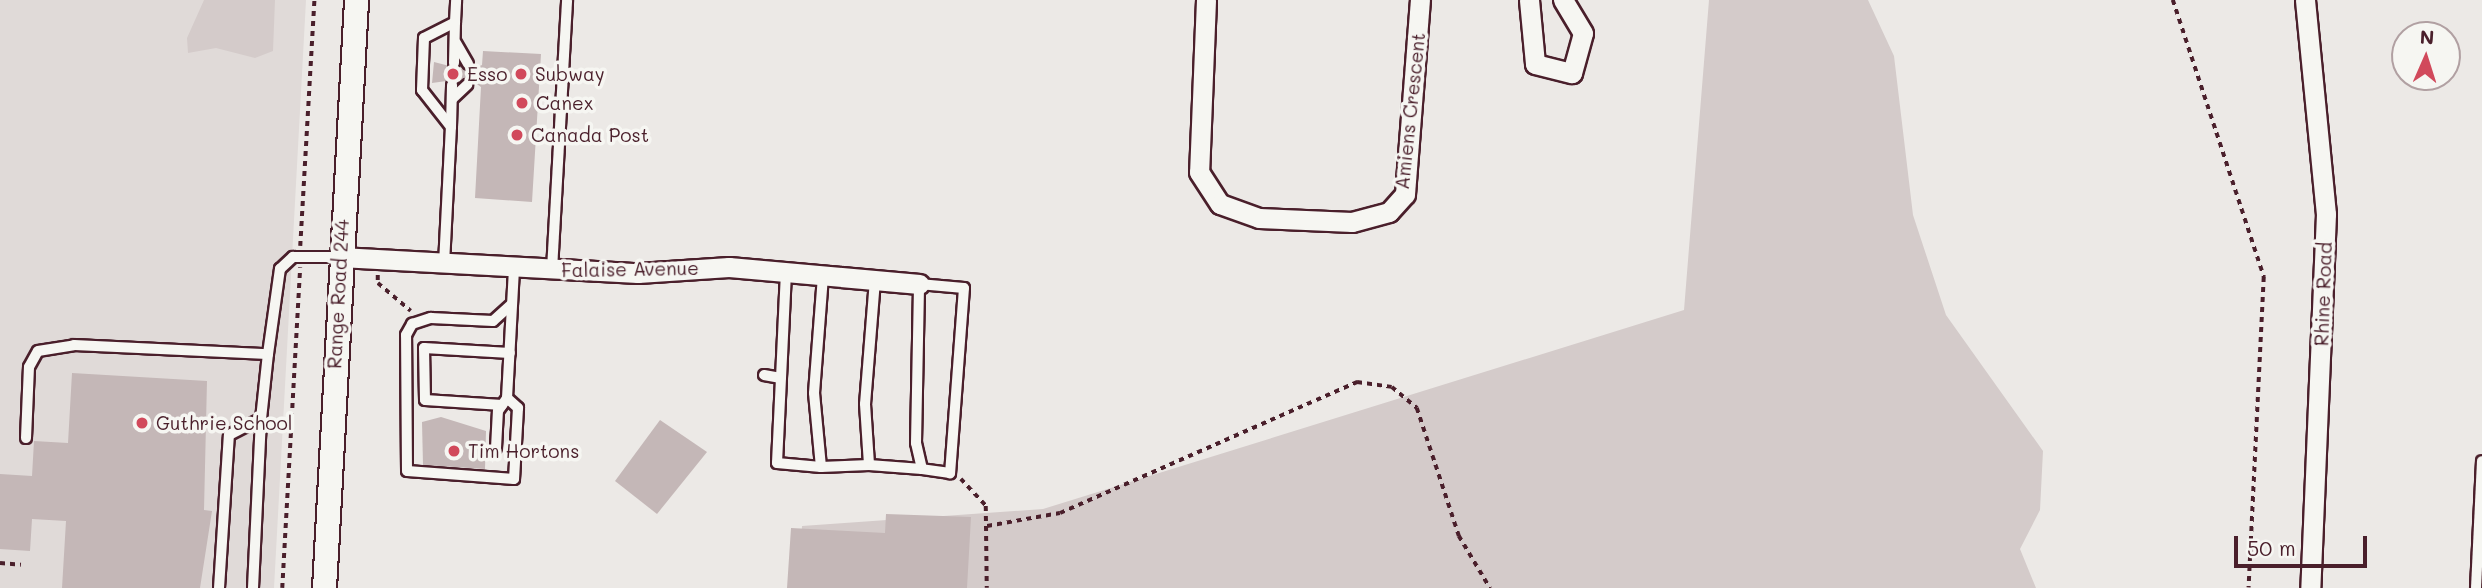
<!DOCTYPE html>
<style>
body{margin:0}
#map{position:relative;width:2482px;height:588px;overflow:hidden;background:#ece9e6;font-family:Mali,sans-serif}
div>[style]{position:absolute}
.built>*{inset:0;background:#e0dad8}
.green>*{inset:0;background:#d4cbca}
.building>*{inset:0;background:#c4b7b7}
.path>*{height:3.5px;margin-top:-1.75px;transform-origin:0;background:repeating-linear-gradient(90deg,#4a1f2b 0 5px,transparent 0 10px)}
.roads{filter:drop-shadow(2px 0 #4a1f2b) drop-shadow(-2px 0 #4a1f2b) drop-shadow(0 2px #4a1f2b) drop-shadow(0 -2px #4a1f2b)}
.service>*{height:10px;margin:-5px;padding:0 5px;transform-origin:5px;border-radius:5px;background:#f6f6f2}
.minor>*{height:19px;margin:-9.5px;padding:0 9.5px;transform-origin:9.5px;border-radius:9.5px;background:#f6f6f2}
.tertiary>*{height:23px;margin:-11.5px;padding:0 11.5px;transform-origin:11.5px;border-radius:11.5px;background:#f6f6f2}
.dots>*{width:19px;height:19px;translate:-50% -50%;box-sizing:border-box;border:4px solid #f6f6f2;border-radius:50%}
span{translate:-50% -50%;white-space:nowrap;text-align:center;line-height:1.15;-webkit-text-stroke:7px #f6f6f2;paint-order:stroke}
.poi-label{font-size:19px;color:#4a1f2b}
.left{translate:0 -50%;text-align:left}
.street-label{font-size:19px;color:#4a1f2b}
.north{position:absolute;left:2391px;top:21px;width:70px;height:70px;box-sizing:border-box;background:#f6f6f2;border:2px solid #b1a0a2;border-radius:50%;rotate:3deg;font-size:19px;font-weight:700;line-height:28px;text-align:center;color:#4a1f2b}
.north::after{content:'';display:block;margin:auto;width:24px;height:32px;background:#d1495b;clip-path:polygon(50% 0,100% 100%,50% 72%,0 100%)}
.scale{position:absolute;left:2234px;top:536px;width:133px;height:32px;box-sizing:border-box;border:4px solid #4a1f2b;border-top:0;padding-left:9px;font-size:21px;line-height:24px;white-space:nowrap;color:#4a1f2b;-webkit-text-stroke:5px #f6f6f2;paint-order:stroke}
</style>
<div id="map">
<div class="built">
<i style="clip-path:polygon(0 0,306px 0,274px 588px,0 588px)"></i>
</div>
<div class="green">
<i style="clip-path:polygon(204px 0,275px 0,273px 51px,255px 58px,216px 48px,188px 53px,187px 38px)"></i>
<i style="clip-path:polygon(1709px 0,1868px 0,1894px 56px,1913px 215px,1946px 315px,2043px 451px,2040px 510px,2020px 549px,2036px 588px,798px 588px,802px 526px,1043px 509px,1684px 310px)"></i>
</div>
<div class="building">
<i style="clip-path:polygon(483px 51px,541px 54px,532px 202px,475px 198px,481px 87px,468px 78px,432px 83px,434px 62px,469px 71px,482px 65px)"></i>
<i style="clip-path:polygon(72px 373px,207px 381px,204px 510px,212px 511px,200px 588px,62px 588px,66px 521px,32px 519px,30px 551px,0 549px,0 474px,32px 476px,34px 441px,68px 443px)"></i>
<i style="clip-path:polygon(441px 417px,486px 431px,485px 469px,423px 465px,422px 422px)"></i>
<i style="clip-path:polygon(660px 420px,707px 452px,657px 514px,615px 481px)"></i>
<i style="clip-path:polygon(886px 514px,971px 517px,967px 588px,787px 588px,791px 528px,885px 533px)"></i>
</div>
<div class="path">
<i style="left:2173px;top:0;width:292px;rotate:71.8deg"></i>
<i style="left:2264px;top:277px;width:311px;rotate:92.8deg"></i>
<i style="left:300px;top:246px;width:246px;rotate:-86.7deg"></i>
<i style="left:378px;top:275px;width:8px;rotate:90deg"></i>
<i style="left:378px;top:283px;width:43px;rotate:40.3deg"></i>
<i style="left:961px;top:479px;width:37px;rotate:47deg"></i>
<i style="left:986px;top:506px;width:82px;rotate:89.3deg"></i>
<i style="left:987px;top:526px;width:74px;rotate:-10.1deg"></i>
<i style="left:1060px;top:513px;width:325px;rotate:-23.8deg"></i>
<i style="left:1357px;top:382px;width:35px;rotate:8deg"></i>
<i style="left:1392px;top:387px;width:33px;rotate:40deg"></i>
<i style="left:1417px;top:408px;width:135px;rotate:71.8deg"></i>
<i style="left:1459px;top:536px;width:61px;rotate:59.2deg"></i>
<i style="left:0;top:563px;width:21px;rotate:5deg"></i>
<i style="left:282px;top:588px;width:321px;rotate:-86.8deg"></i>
</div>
<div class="roads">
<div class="service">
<i style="left:456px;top:43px;width:24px;rotate:60deg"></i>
<i style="left:454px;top:63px;width:41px;rotate:-88.6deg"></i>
<i style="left:452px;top:99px;width:21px;rotate:-43deg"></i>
<i style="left:451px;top:127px;width:42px;rotate:-88.6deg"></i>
<i style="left:444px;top:264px;width:137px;rotate:-87.1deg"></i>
<i style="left:451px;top:127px;width:47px;rotate:-128.1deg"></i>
<i style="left:422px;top:90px;width:52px;rotate:-87.8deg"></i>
<i style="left:424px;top:38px;width:35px;rotate:-27deg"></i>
<i style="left:455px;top:22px;width:22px;rotate:-87deg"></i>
<i style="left:552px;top:270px;width:270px;rotate:-86.8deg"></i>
<i style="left:786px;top:272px;width:191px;rotate:92.7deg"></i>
<i style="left:777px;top:463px;width:44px;rotate:5.2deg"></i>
<i style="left:821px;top:467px;width:74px;rotate:-95.4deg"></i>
<i style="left:814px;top:393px;width:118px;rotate:-85.6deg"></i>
<i style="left:875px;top:280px;width:124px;rotate:94.6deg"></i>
<i style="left:865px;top:404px;width:61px;rotate:86.2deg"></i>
<i style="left:869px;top:465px;width:53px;rotate:4.3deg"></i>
<i style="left:922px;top:469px;width:27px;rotate:-103deg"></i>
<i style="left:916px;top:443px;width:159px;rotate:-88.9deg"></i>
<i style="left:919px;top:284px;width:45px;rotate:5.1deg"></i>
<i style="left:964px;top:288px;width:186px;rotate:94.3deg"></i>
<i style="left:950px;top:473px;width:28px;rotate:-172deg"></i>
<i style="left:764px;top:375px;width:17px;rotate:10deg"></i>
<i style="left:507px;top:398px;width:15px;rotate:42deg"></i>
<i style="left:518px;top:408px;width:71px;rotate:93.2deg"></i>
<i style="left:514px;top:479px;width:107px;rotate:-175.7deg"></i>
<i style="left:407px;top:471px;width:136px;rotate:-90.4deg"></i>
<i style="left:406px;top:335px;width:13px;rotate:-61deg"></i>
<i style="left:412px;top:324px;width:20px;rotate:-18deg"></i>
<i style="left:431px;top:318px;width:62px;rotate:2.8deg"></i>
<i style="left:493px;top:321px;width:25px;rotate:-42deg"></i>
<i style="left:502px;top:405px;width:77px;rotate:-176.3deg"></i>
<i style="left:425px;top:400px;width:52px;rotate:-91.1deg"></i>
<i style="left:424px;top:348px;width:86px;rotate:3.3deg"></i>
<i style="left:26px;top:438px;width:71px;rotate:-87.6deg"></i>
<i style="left:29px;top:367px;width:18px;rotate:-61deg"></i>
<i style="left:38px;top:351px;width:36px;rotate:-9deg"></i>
<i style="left:74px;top:345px;width:194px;rotate:2.7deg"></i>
<i style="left:268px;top:354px;width:86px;rotate:-82deg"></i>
<i style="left:280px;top:269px;width:18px;rotate:-43deg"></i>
<i style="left:293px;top:257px;width:47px"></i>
<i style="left:496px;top:448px;width:37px;rotate:-87deg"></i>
<i style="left:498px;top:411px;width:16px;rotate:-55deg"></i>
<i style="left:507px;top:398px;width:130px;rotate:-86.9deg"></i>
<i style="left:821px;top:467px;width:48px;rotate:-2.4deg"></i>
<i style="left:219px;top:588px;width:153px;rotate:-86.3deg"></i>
<i style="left:229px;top:435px;width:36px;rotate:-27deg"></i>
<i style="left:261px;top:419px;width:65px;rotate:-83.9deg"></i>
<i style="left:253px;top:588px;width:169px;rotate:-87.3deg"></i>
<i style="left:2476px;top:588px;width:127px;rotate:-87.3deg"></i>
</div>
<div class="minor">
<i style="left:1206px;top:0;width:172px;rotate:92.3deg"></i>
<i style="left:1199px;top:172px;width:38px;rotate:57deg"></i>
<i style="left:1220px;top:204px;width:41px;rotate:19.7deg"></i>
<i style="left:1259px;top:218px;width:93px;rotate:2.5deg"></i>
<i style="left:1352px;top:222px;width:38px;rotate:-15deg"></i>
<i style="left:1389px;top:212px;width:24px;rotate:-48deg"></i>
<i style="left:1405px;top:194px;width:195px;rotate:-85.6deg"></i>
<i style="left:1529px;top:0;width:64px;rotate:84.6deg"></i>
<i style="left:1535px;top:64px;width:38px;rotate:14deg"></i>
<i style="left:1572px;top:73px;width:41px;rotate:-74.6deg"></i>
<i style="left:1583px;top:33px;width:39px;rotate:-121deg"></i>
<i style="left:2305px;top:0;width:215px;rotate:84.4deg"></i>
<i style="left:2326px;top:214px;width:374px;rotate:92.4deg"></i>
<i style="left:340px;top:257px;width:298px;rotate:3.1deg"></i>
<i style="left:638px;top:273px;width:91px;rotate:-3.8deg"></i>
<i style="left:729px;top:267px;width:191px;rotate:5.1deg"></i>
</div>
<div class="tertiary">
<i style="left:324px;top:588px;width:589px;rotate:-86.88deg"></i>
</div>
</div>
<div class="dots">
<i style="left:453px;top:74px;background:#d1495b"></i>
<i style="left:521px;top:74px;background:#d1495b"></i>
<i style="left:522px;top:103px;background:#d1495b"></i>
<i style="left:517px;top:135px;background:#d1495b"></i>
<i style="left:142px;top:423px;background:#d1495b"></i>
<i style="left:454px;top:451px;background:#d1495b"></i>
</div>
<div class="poi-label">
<span class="left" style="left:467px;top:74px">Esso</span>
<span class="left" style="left:535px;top:74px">Subway</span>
<span class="left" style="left:536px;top:103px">Canex</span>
<span class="left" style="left:531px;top:135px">Canada Post</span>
<span class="left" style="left:156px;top:423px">Guthrie School</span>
<span class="left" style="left:468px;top:451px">Tim Hortons</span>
</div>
<div class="street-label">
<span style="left:1410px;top:111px;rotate:-84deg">Amiens Crescent</span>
<span style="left:630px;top:269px;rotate:-1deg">Falaise Avenue</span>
<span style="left:338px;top:294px;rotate:-87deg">Range Road 244</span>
<span style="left:2323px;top:294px;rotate:-88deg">Rhine Road</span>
</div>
<div class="north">N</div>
<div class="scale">50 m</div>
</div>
